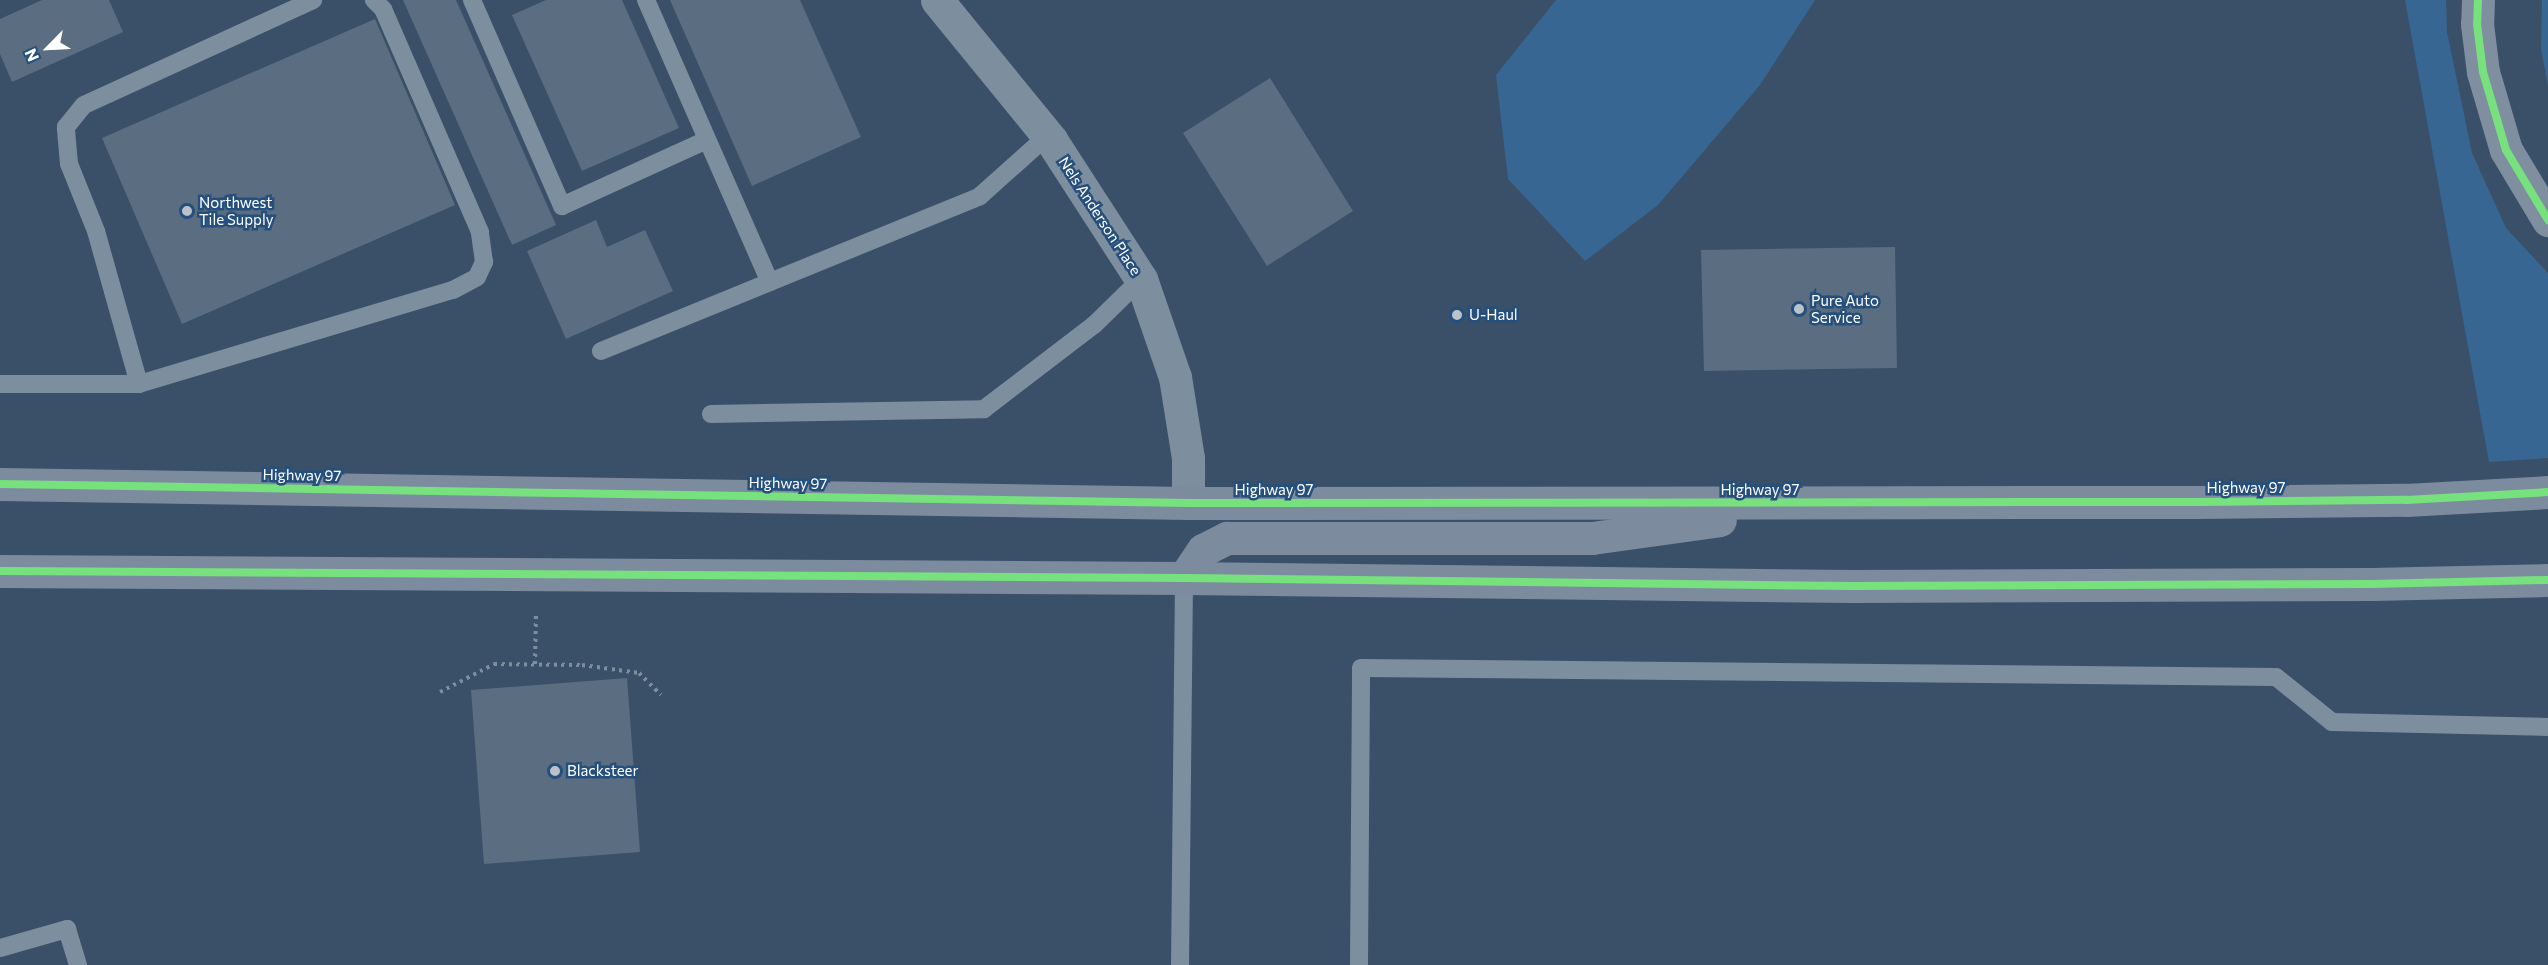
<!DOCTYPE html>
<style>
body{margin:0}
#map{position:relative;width:2548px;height:965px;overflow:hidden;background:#395068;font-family:Commissioner,sans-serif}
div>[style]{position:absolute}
.green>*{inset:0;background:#386692}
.building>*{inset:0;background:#5b6d80}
.path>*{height:4px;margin-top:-2px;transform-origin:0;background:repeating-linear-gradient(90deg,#7d8e9f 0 3px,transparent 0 7.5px)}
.lane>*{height:18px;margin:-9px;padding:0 9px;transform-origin:9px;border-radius:9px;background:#7d8e9f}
.street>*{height:33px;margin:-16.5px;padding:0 16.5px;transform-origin:16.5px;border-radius:16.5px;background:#7d8e9f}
.primary>*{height:33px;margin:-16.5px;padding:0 16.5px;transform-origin:16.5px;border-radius:16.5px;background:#7c8c9e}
.highway>*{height:33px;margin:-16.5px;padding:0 16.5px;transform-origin:16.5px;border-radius:16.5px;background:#7f8f9f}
.cycleway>*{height:8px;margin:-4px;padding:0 4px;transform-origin:4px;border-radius:4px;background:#77e17e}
.dots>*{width:16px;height:16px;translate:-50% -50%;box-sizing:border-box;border:3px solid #254f7c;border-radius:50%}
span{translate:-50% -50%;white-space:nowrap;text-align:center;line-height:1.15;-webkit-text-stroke:5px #254f7c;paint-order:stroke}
.poi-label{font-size:15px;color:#fff}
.left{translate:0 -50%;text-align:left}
.street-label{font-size:15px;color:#fff}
.north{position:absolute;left:18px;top:18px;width:60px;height:60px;-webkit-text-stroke:4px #254f7c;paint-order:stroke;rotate:246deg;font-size:16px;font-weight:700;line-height:24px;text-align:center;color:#fff}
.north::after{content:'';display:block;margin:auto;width:21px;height:27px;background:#fff;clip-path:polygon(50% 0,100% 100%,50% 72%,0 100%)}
</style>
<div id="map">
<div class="green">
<i style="clip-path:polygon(1556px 0,1815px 0,1760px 85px,1658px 205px,1585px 261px,1508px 179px,1496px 75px)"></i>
<i style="clip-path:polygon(2405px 0,2446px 0,2447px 32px,2472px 153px,2506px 228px,2548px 273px,2548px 458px,2489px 462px)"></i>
<i style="clip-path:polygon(2542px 0,2548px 0,2548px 86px,2541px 49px)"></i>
</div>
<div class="building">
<i style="clip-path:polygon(42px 0,109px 0,123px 32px,12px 82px,0 54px,0 19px)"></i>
<i style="clip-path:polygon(403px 0,456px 0,556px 225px,512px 245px)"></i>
<i style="clip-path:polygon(546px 0,622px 0,679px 128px,582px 171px,512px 15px)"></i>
<i style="clip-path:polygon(670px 0,800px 0,861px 137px,752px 186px)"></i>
<i style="clip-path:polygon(375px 19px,455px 205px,182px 324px,102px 138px)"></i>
<i style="clip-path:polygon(1270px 78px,1353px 211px,1267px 266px,1183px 133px)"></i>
<i style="clip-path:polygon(596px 220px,607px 247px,645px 230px,673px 291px,566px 339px,527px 251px)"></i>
<i style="clip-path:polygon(1895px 247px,1897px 368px,1704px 371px,1701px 250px)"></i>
<i style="clip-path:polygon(627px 678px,640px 852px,484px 864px,471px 690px)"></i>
</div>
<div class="path">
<i style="left:535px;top:664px;width:52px;rotate:-88.9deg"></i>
<i style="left:440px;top:692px;width:61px;rotate:-27.4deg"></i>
<i style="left:494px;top:664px;width:88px;rotate:0.7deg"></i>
<i style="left:582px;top:665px;width:58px;rotate:8deg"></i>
<i style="left:639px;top:673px;width:31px;rotate:45deg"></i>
</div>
<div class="lane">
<i style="left:472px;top:0;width:225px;rotate:66.4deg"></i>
<i style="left:562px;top:206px;width:159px;rotate:-24.5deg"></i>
<i style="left:646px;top:0;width:308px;rotate:66.3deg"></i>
<i style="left:601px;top:351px;width:409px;rotate:-22.2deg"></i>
<i style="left:980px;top:196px;width:90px;rotate:-41.8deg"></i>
<i style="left:0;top:384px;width:139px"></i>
<i style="left:139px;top:384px;width:328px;rotate:-16.7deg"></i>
<i style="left:453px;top:290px;width:27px;rotate:-28deg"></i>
<i style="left:477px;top:277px;width:17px;rotate:-65deg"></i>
<i style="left:484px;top:262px;width:30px;rotate:-98deg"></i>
<i style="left:480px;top:232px;width:243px;rotate:-113.5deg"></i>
<i style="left:383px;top:9px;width:13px;rotate:-135deg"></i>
<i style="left:139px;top:384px;width:159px;rotate:-105.7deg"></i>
<i style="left:96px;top:231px;width:72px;rotate:-111.9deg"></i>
<i style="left:69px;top:164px;width:37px;rotate:-95deg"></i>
<i style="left:66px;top:127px;width:28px;rotate:-51deg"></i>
<i style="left:84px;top:105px;width:252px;rotate:-24.6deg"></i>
<i style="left:711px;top:414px;width:273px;rotate:-1deg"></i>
<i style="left:984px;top:409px;width:138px;rotate:-37.4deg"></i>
<i style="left:1094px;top:325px;width:66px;rotate:-44.4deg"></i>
<i style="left:0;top:948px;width:70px;rotate:-15.8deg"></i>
<i style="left:67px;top:929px;width:38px;rotate:73deg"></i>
<i style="left:1180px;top:965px;width:387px;rotate:-89.4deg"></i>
<i style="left:1359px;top:965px;width:297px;rotate:-89.6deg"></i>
<i style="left:1361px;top:668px;width:915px;rotate:0.56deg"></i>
<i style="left:2276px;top:677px;width:72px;rotate:38.8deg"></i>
<i style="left:2332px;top:722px;width:216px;rotate:1.3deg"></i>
</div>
<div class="street">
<i style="left:937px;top:0;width:181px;rotate:50.8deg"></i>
<i style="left:1051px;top:140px;width:166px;rotate:57.1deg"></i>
<i style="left:1141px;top:279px;width:104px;rotate:70.9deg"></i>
<i style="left:1175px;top:377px;width:82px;rotate:80.9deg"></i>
<i style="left:1188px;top:458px;width:45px;rotate:90deg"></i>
</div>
<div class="primary">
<i style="left:0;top:484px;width:1188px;rotate:0.92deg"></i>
<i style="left:1188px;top:503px;width:1011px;rotate:-0.06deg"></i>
<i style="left:2199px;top:502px;width:207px;rotate:-0.6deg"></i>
<i style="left:2406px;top:500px;width:142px;rotate:-3.2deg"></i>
<i style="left:0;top:571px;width:1184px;rotate:0.34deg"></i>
<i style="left:1184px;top:578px;width:668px;rotate:0.69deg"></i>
<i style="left:1852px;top:586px;width:519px;rotate:-0.22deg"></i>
<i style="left:2371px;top:584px;width:177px;rotate:-1.3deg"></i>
<i style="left:1184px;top:578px;width:34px;rotate:-56deg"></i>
<i style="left:1203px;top:550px;width:27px;rotate:-27deg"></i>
<i style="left:1227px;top:538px;width:365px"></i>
<i style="left:1592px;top:538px;width:129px;rotate:-8deg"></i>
</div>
<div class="highway">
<i style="left:2478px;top:0;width:24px;rotate:92deg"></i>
<i style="left:2477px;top:24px;width:48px;rotate:82.9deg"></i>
<i style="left:2483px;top:72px;width:81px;rotate:73.6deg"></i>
<i style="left:2506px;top:150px;width:82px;rotate:59deg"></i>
</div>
<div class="cycleway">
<i style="left:2478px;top:0;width:24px;rotate:92deg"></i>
<i style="left:2477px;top:24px;width:48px;rotate:82.9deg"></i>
<i style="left:2483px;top:72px;width:81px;rotate:73.6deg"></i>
<i style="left:2506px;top:150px;width:82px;rotate:59deg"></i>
<i style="left:0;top:484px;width:1188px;rotate:0.92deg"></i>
<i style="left:1188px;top:503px;width:1011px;rotate:-0.06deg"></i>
<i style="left:2199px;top:502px;width:207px;rotate:-0.6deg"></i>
<i style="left:2406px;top:500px;width:142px;rotate:-3.2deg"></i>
<i style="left:0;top:571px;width:1184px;rotate:0.34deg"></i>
<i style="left:1184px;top:578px;width:668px;rotate:0.69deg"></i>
<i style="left:1852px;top:586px;width:519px;rotate:-0.22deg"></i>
<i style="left:2371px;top:584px;width:177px;rotate:-1.3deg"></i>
</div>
<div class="dots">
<i style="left:187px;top:211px;background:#bac2ca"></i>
<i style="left:1799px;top:309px;background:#bac2ca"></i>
<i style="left:1457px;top:315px;background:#bac2ca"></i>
<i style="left:555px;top:771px;background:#bac2ca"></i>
</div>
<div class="poi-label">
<span class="left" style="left:199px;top:211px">Northwest<br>Tile Supply</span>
<span class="left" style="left:1811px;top:309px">Pure Auto<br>Service</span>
<span class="left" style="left:1469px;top:315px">U-Haul</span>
<span class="left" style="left:567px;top:771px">Blacksteer</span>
</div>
<div class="street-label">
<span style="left:1100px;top:216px;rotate:57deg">Nels Anderson Place</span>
<span style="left:302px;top:475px;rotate:1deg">Highway 97</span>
<span style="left:788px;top:483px;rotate:1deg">Highway 97</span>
<span style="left:2246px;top:488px">Highway 97</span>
<span style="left:1274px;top:490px">Highway 97</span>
<span style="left:1760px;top:490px">Highway 97</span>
</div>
<div class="north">N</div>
</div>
